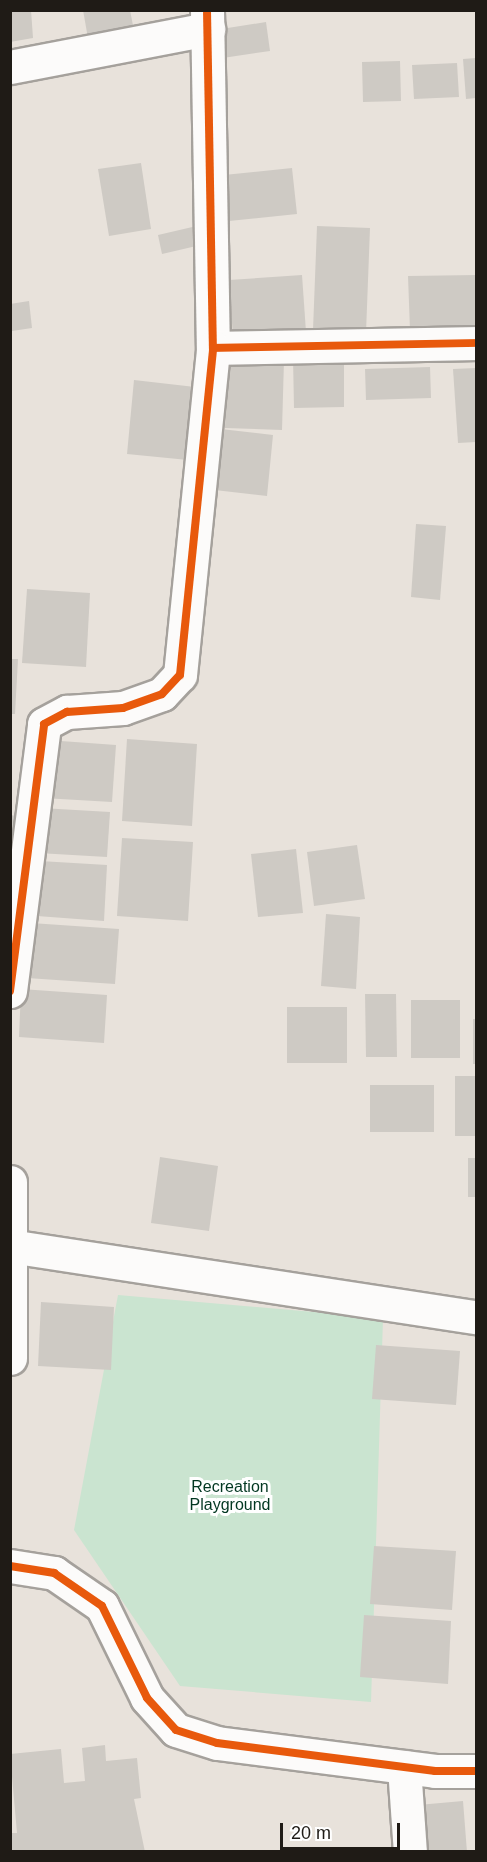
<!DOCTYPE html>
<style>
body{margin:0}
#map{position:relative;width:487px;height:1862px;overflow:hidden;background:#e8e2db;font-family:Helvetica,sans-serif}
div>[style]{position:absolute}
.green>*{inset:0;background:#cae4d0}
.building>*{inset:0;background:#cecac4}
.roads{filter:drop-shadow(2px 0 #a5a19c) drop-shadow(-2px 0 #a5a19c) drop-shadow(0 2px #a5a19c) drop-shadow(0 -2px #a5a19c)}
.minor>*{height:33px;margin:-16.5px;padding:0 16.5px;transform-origin:16.5px;border-radius:16.5px;background:#fcfbfa}
.cycleway>*{height:8px;margin:-4px;padding:0 4px;transform-origin:4px;border-radius:4px;background:#e8590c}
span{translate:-50% -50%;white-space:nowrap;text-align:center;line-height:1.15;-webkit-text-stroke:6px #fff;paint-order:stroke}
.park-label{font-size:16px;color:#023721}
.frame{position:absolute;inset:0;border:12px solid #1f1b16;pointer-events:none}
.scale{position:absolute;left:280px;top:1823px;width:120px;height:27px;box-sizing:border-box;border:3px solid #1f1b16;border-top:0;padding-left:8px;font-size:18px;line-height:21px;white-space:nowrap;color:#1f1b16;-webkit-text-stroke:4px #fff;paint-order:stroke}
</style>
<div id="map">
<div class="green">
<i style="clip-path:polygon(118px 1295px,383px 1318px,371px 1702px,180px 1686px,74px 1530px)"></i>
</div>
<div class="building">
<i style="clip-path:polygon(10px 10px,31px 10px,33px 38px,10px 42px)"></i>
<i style="clip-path:polygon(83px 10px,130px 10px,135px 36px,89px 44px)"></i>
<i style="clip-path:polygon(266px 22px,270px 51px,216px 59px,215px 30px)"></i>
<i style="clip-path:polygon(476px 58px,476px 98px,466px 99px,463px 59px)"></i>
<i style="clip-path:polygon(400px 61px,401px 101px,363px 102px,362px 62px)"></i>
<i style="clip-path:polygon(457px 63px,459px 97px,414px 99px,412px 65px)"></i>
<i style="clip-path:polygon(141px 163px,151px 229px,109px 236px,98px 169px)"></i>
<i style="clip-path:polygon(292px 168px,297px 214px,229px 221px,224px 175px)"></i>
<i style="clip-path:polygon(201px 225px,205px 244px,162px 254px,158px 235px)"></i>
<i style="clip-path:polygon(317px 226px,370px 228px,366px 333px,313px 330px)"></i>
<i style="clip-path:polygon(302px 275px,306px 332px,233px 337px,229px 280px)"></i>
<i style="clip-path:polygon(476px 275px,476px 328px,410px 330px,408px 276px)"></i>
<i style="clip-path:polygon(29px 301px,32px 328px,12px 331px,10px 304px)"></i>
<i style="clip-path:polygon(293px 357px,344px 357px,344px 407px,294px 408px)"></i>
<i style="clip-path:polygon(227px 358px,284px 360px,282px 430px,225px 428px)"></i>
<i style="clip-path:polygon(430px 367px,431px 398px,366px 400px,365px 369px)"></i>
<i style="clip-path:polygon(476px 368px,476px 442px,458px 443px,453px 369px)"></i>
<i style="clip-path:polygon(134px 380px,195px 387px,188px 460px,127px 454px)"></i>
<i style="clip-path:polygon(212px 428px,273px 435px,267px 496px,206px 489px)"></i>
<i style="clip-path:polygon(416px 524px,446px 526px,440px 600px,411px 597px)"></i>
<i style="clip-path:polygon(27px 589px,90px 593px,86px 667px,22px 663px)"></i>
<i style="clip-path:polygon(10px 659px,18px 659px,15px 714px,10px 714px)"></i>
<i style="clip-path:polygon(127px 739px,197px 744px,192px 826px,122px 821px)"></i>
<i style="clip-path:polygon(47px 740px,116px 745px,112px 802px,43px 798px)"></i>
<i style="clip-path:polygon(41px 808px,110px 812px,107px 857px,38px 853px)"></i>
<i style="clip-path:polygon(10px 815px,23px 817px,10px 862px)"></i>
<i style="clip-path:polygon(122px 838px,193px 842px,188px 921px,117px 916px)"></i>
<i style="clip-path:polygon(357px 845px,365px 899px,314px 906px,307px 852px)"></i>
<i style="clip-path:polygon(296px 849px,303px 913px,258px 917px,251px 854px)"></i>
<i style="clip-path:polygon(40px 861px,107px 865px,104px 921px,37px 916px)"></i>
<i style="clip-path:polygon(326px 914px,360px 917px,356px 989px,321px 986px)"></i>
<i style="clip-path:polygon(31px 923px,119px 929px,115px 984px,27px 978px)"></i>
<i style="clip-path:polygon(21px 989px,107px 995px,104px 1043px,19px 1037px)"></i>
<i style="clip-path:polygon(365px 994px,396px 994px,397px 1057px,366px 1057px)"></i>
<i style="clip-path:polygon(411px 1000px,460px 1000px,460px 1058px,411px 1058px)"></i>
<i style="clip-path:polygon(287px 1007px,347px 1007px,347px 1063px,287px 1063px)"></i>
<i style="clip-path:polygon(473px 1019px,476px 1019px,476px 1064px,473px 1064px)"></i>
<i style="clip-path:polygon(455px 1076px,476px 1076px,476px 1136px,455px 1136px)"></i>
<i style="clip-path:polygon(370px 1085px,434px 1085px,434px 1132px,370px 1132px)"></i>
<i style="clip-path:polygon(160px 1157px,218px 1166px,209px 1231px,151px 1223px)"></i>
<i style="clip-path:polygon(468px 1158px,476px 1158px,476px 1197px,468px 1197px)"></i>
<i style="clip-path:polygon(41px 1302px,114px 1307px,111px 1370px,38px 1366px)"></i>
<i style="clip-path:polygon(376px 1345px,460px 1351px,456px 1405px,372px 1399px)"></i>
<i style="clip-path:polygon(374px 1546px,456px 1551px,452px 1610px,370px 1604px)"></i>
<i style="clip-path:polygon(364px 1615px,451px 1621px,448px 1684px,360px 1677px)"></i>
<i style="clip-path:polygon(105px 1745px,106px 1761px,137px 1758px,141px 1798px,134px 1799px,145px 1852px,10px 1852px,10px 1833px,17px 1833px,10px 1754px,61px 1749px,64px 1783px,85px 1781px,82px 1748px)"></i>
<i style="clip-path:polygon(463px 1801px,467px 1852px,421px 1852px,418px 1805px)"></i>
</div>
<div class="roads">
<div class="minor">
<i style="left:207px;top:10px;width:338px;rotate:89deg"></i>
<i style="left:213px;top:348px;width:263px;rotate:-1.1deg"></i>
<i style="left:10px;top:67px;width:202px;rotate:-10.9deg"></i>
<i style="left:10px;top:991px;width:269px;rotate:-82.7deg"></i>
<i style="left:44px;top:724px;width:26px;rotate:-28deg"></i>
<i style="left:67px;top:712px;width:56px;rotate:-4.1deg"></i>
<i style="left:123px;top:708px;width:41px;rotate:-19.7deg"></i>
<i style="left:162px;top:694px;width:26px;rotate:-47deg"></i>
<i style="left:180px;top:675px;width:329px;rotate:-84.2deg"></i>
<i style="left:10px;top:1182px;width:176px;rotate:90deg"></i>
<i style="left:10px;top:1246px;width:471px;rotate:8.7deg"></i>
<i style="left:10px;top:1566px;width:45px;rotate:9deg"></i>
<i style="left:54px;top:1573px;width:58px;rotate:34.5deg"></i>
<i style="left:102px;top:1606px;width:102px;rotate:63.9deg"></i>
<i style="left:147px;top:1698px;width:43px;rotate:47.8deg"></i>
<i style="left:176px;top:1730px;width:43px;rotate:17.6deg"></i>
<i style="left:217px;top:1743px;width:220px;rotate:7.3deg"></i>
<i style="left:435px;top:1771px;width:41px"></i>
<i style="left:404px;top:1767px;width:85px;rotate:86deg"></i>
</div>
</div>
<div class="cycleway">
<i style="left:207px;top:10px;width:338px;rotate:89deg"></i>
<i style="left:213px;top:348px;width:263px;rotate:-1.1deg"></i>
<i style="left:10px;top:991px;width:269px;rotate:-82.7deg"></i>
<i style="left:44px;top:724px;width:26px;rotate:-28deg"></i>
<i style="left:67px;top:712px;width:56px;rotate:-4.1deg"></i>
<i style="left:123px;top:708px;width:41px;rotate:-19.7deg"></i>
<i style="left:162px;top:694px;width:26px;rotate:-47deg"></i>
<i style="left:180px;top:675px;width:329px;rotate:-84.2deg"></i>
<i style="left:10px;top:1566px;width:45px;rotate:9deg"></i>
<i style="left:54px;top:1573px;width:58px;rotate:34.5deg"></i>
<i style="left:102px;top:1606px;width:102px;rotate:63.9deg"></i>
<i style="left:147px;top:1698px;width:43px;rotate:47.8deg"></i>
<i style="left:176px;top:1730px;width:43px;rotate:17.6deg"></i>
<i style="left:217px;top:1743px;width:220px;rotate:7.3deg"></i>
<i style="left:435px;top:1771px;width:41px"></i>
</div>
<div class="park-label">
<span style="left:230px;top:1496px">Recreation<br>Playground</span>
</div>
<div class="frame"></div>
<div class="scale">20 m</div>
</div>
